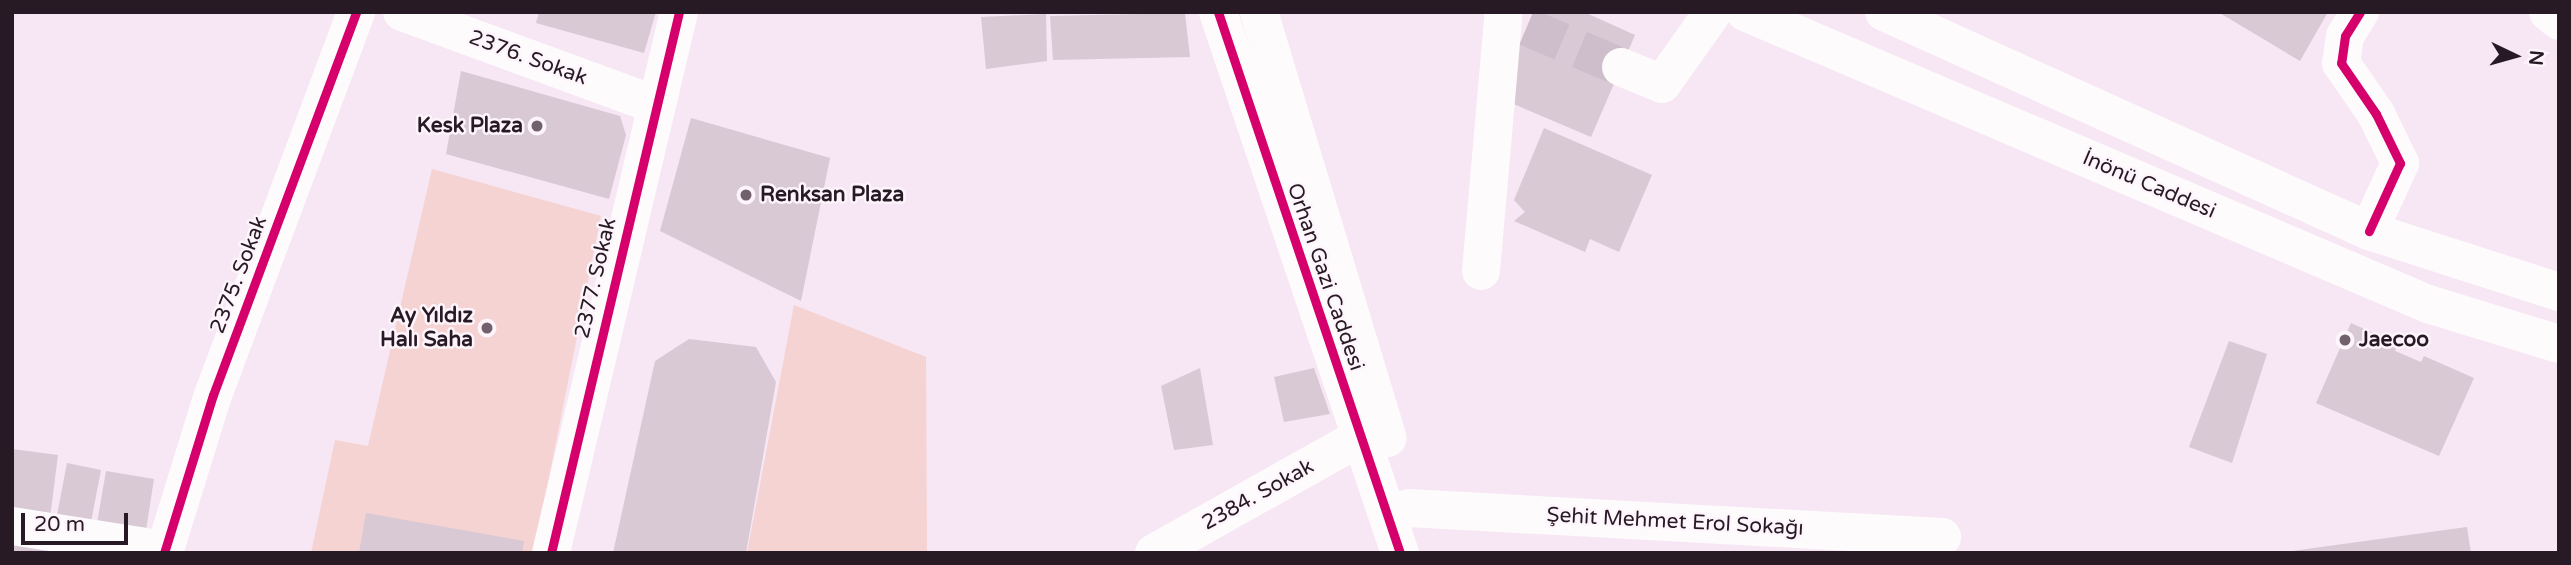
<!DOCTYPE html>
<meta charset="utf-8">
<style>
body{margin:0}
#map{position:relative;width:2571px;height:565px;overflow:hidden;background:#f7e6f3;font-family:"Varela Round",sans-serif}
div>[style]{position:absolute}
.green>*{inset:0;background:#f4d3d2}
.building>*{inset:0;background:#d8c9d4}
.minor-tunnel>*{height:38px;margin-top:-19px;transform-origin:0;background:repeating-linear-gradient(90deg,#cebdca 0 38px,transparent 0 57px)}
.minor>*{height:38px;margin:-19px;padding:0 19px;transform-origin:19px;border-radius:19px;background:#fefbfd}
.major>*{height:38px;margin:-19px;padding:0 19px;transform-origin:19px;border-radius:19px;background:#fefbfd}
.cycleway>*{height:9px;margin:-4.5px;padding:0 4.5px;transform-origin:4.5px;border-radius:4.5px;background:#d6006c}
.dots>*{width:19px;height:19px;translate:-50% -50%;box-sizing:border-box;border:4px solid #fdf5fb;border-radius:50%}
span{translate:-50% -50%;white-space:nowrap;text-align:center;line-height:1.15;-webkit-text-stroke:5px #fdf5fb;paint-order:stroke}
.street-label{font-size:21px;color:#281a25}
.poi-label{font-size:21px;color:#281a25;font-weight:700}
.right{translate:-100% -50%;text-align:right}
.left{translate:0 -50%;text-align:left}
.frame{position:absolute;inset:0;border:14px solid #281a25;pointer-events:none}
.north{position:absolute;left:2480px;top:21px;width:70px;height:70px;-webkit-text-stroke:5px #fdf5fb;paint-order:stroke;rotate:95deg;font-size:19px;font-weight:700;line-height:28px;text-align:center;color:#281a25}
.north::after{content:'';display:block;margin:auto;width:24px;height:32px;background:#281a25;clip-path:polygon(50% 0,100% 100%,50% 72%,0 100%)}
.scale{position:absolute;left:21px;top:513px;width:107px;height:32px;box-sizing:border-box;border:4px solid #281a25;border-top:0;padding-left:9px;font-size:21px;line-height:24px;white-space:nowrap;color:#281a25;-webkit-text-stroke:5px #fdf5fb;paint-order:stroke}
</style>
<div id="map">
<div class="green">
<i style="clip-path:polygon(432px 169px,601px 216px,534px 553px,311px 553px,335px 440px,368px 446px)"></i>
<i style="clip-path:polygon(794px 305px,926px 357px,927px 553px,747px 553px)"></i>
</div>
<div class="building">
<i style="clip-path:polygon(539px 12px,656px 12px,644px 53px,536px 23px)"></i>
<i style="clip-path:polygon(1533px 12px,1584px 12px,1635px 35px,1591px 137px,1497px 97px)"></i>
<i style="clip-path:polygon(2218px 12px,2328px 12px,2300px 61px)"></i>
<i style="clip-path:polygon(1185px 13px,1190px 57px,1053px 60px,1050px 16px)"></i>
<i style="clip-path:polygon(1046px 14px,1047px 61px,986px 69px,981px 17px)"></i>
<i style="clip-path:polygon(461px 71px,620px 116px,626px 135px,609px 199px,446px 154px)"></i>
<i style="clip-path:polygon(691px 118px,830px 158px,801px 301px,660px 231px)"></i>
<i style="clip-path:polygon(1544px 128px,1652px 175px,1619px 252px,1590px 239px,1585px 252px,1514px 221px,1525px 212px,1514px 200px)"></i>
<i style="clip-path:polygon(2351px 323px,2398px 344px,2395px 351px,2421px 362px,2424px 356px,2474px 378px,2439px 456px,2316px 403px)"></i>
<i style="clip-path:polygon(689px 339px,756px 347px,776px 382px,746px 553px,613px 553px,655px 361px)"></i>
<i style="clip-path:polygon(2229px 341px,2267px 354px,2232px 463px,2189px 447px)"></i>
<i style="clip-path:polygon(1200px 368px,1213px 445px,1174px 450px,1161px 386px)"></i>
<i style="clip-path:polygon(1314px 368px,1330px 414px,1284px 422px,1274px 377px)"></i>
<i style="clip-path:polygon(12px 449px,58px 455px,50px 518px,12px 513px)"></i>
<i style="clip-path:polygon(67px 463px,101px 470px,91px 522px,57px 515px)"></i>
<i style="clip-path:polygon(106px 471px,154px 479px,146px 530px,97px 523px)"></i>
<i style="clip-path:polygon(366px 513px,524px 541px,522px 553px,359px 553px)"></i>
<i style="clip-path:polygon(2467px 527px,2471px 553px,2292px 553px,2292px 551px)"></i>
<i style="clip-path:polygon(12px 543px,54px 551px,54px 553px,12px 553px)"></i>
</div>
<div class="minor-tunnel">
<i style="left:1527px;top:27px;width:102px;rotate:23.1deg"></i>
</div>
<div class="minor">
<i style="left:402px;top:12px;width:268px;rotate:20.1deg"></i>
<i style="left:1218px;top:12px;width:571px;rotate:71.41deg"></i>
<i style="left:1259px;top:12px;width:445px;rotate:73.2deg"></i>
<i style="left:2360px;top:12px;width:28px;rotate:122deg"></i>
<i style="left:2345px;top:36px;width:27px;rotate:98deg"></i>
<i style="left:2341px;top:63px;width:62px;rotate:55.5deg"></i>
<i style="left:2376px;top:114px;width:55px;rotate:63.9deg"></i>
<i style="left:2400px;top:163px;width:75px;rotate:114.5deg"></i>
<i style="left:2548px;top:12px;width:14px;rotate:39deg"></i>
<i style="left:1621px;top:67px;width:44px;rotate:22.5deg"></i>
<i style="left:1662px;top:84px;width:88px;rotate:-54.7deg"></i>
<i style="left:1481px;top:271px;width:255px;rotate:-85deg"></i>
<i style="left:1409px;top:508px;width:534px;rotate:3.11deg"></i>
<i style="left:12px;top:526px;width:155px;rotate:8.9deg"></i>
<i style="left:164px;top:553px;width:165px;rotate:-72.8deg"></i>
<i style="left:213px;top:395px;width:409px;rotate:-69.5deg"></i>
<i style="left:551px;top:553px;width:556px;rotate:-76.69deg"></i>
<i style="left:1154px;top:553px;width:237px;rotate:-29.3deg"></i>
</div>
<div class="major">
<i style="left:1745px;top:12px;width:743px;rotate:23.15deg"></i>
<i style="left:2428px;top:304px;width:137px;rotate:17deg"></i>
<i style="left:1884px;top:12px;width:532px;rotate:24.3deg"></i>
<i style="left:2369px;top:231px;width:200px;rotate:17.8deg"></i>
</div>
<div class="cycleway">
<i style="left:1218px;top:12px;width:571px;rotate:71.41deg"></i>
<i style="left:2360px;top:12px;width:28px;rotate:122deg"></i>
<i style="left:2345px;top:36px;width:27px;rotate:98deg"></i>
<i style="left:2341px;top:63px;width:62px;rotate:55.5deg"></i>
<i style="left:2376px;top:114px;width:55px;rotate:63.9deg"></i>
<i style="left:2400px;top:163px;width:75px;rotate:114.5deg"></i>
<i style="left:164px;top:553px;width:165px;rotate:-72.8deg"></i>
<i style="left:213px;top:395px;width:409px;rotate:-69.5deg"></i>
<i style="left:551px;top:553px;width:556px;rotate:-76.69deg"></i>
</div>
<div class="dots">
<i style="left:537px;top:126px;background:#70616d"></i>
<i style="left:746px;top:195px;background:#70616d"></i>
<i style="left:487px;top:328px;background:#70616d"></i>
<i style="left:2345px;top:340px;background:#70616d"></i>
</div>
<div class="street-label">
<span style="left:528px;top:58px;rotate:20deg">2376. Sokak</span>
<span style="left:2149px;top:185px;rotate:23deg">İnönü Caddesi</span>
<span style="left:239px;top:275px;rotate:-69deg">2375. Sokak</span>
<span style="left:1325px;top:277px;rotate:71deg">Orhan Gazi Caddesi</span>
<span style="left:596px;top:278px;rotate:-77deg">2377. Sokak</span>
<span style="left:1258px;top:495px;rotate:-29deg">2384. Sokak</span>
<span style="left:1675px;top:522px;rotate:3deg">Şehit Mehmet Erol Sokağı</span>
</div>
<div class="poi-label">
<span class="right" style="left:523px;top:126px">Kesk Plaza</span>
<span class="left" style="left:760px;top:195px">Renksan Plaza</span>
<span class="right" style="left:473px;top:328px">Ay Yıldız<br>Halı Saha</span>
<span class="left" style="left:2359px;top:340px">Jaecoo</span>
</div>
<div class="frame"></div>
<div class="north">N</div>
<div class="scale">20 m</div>
</div>
